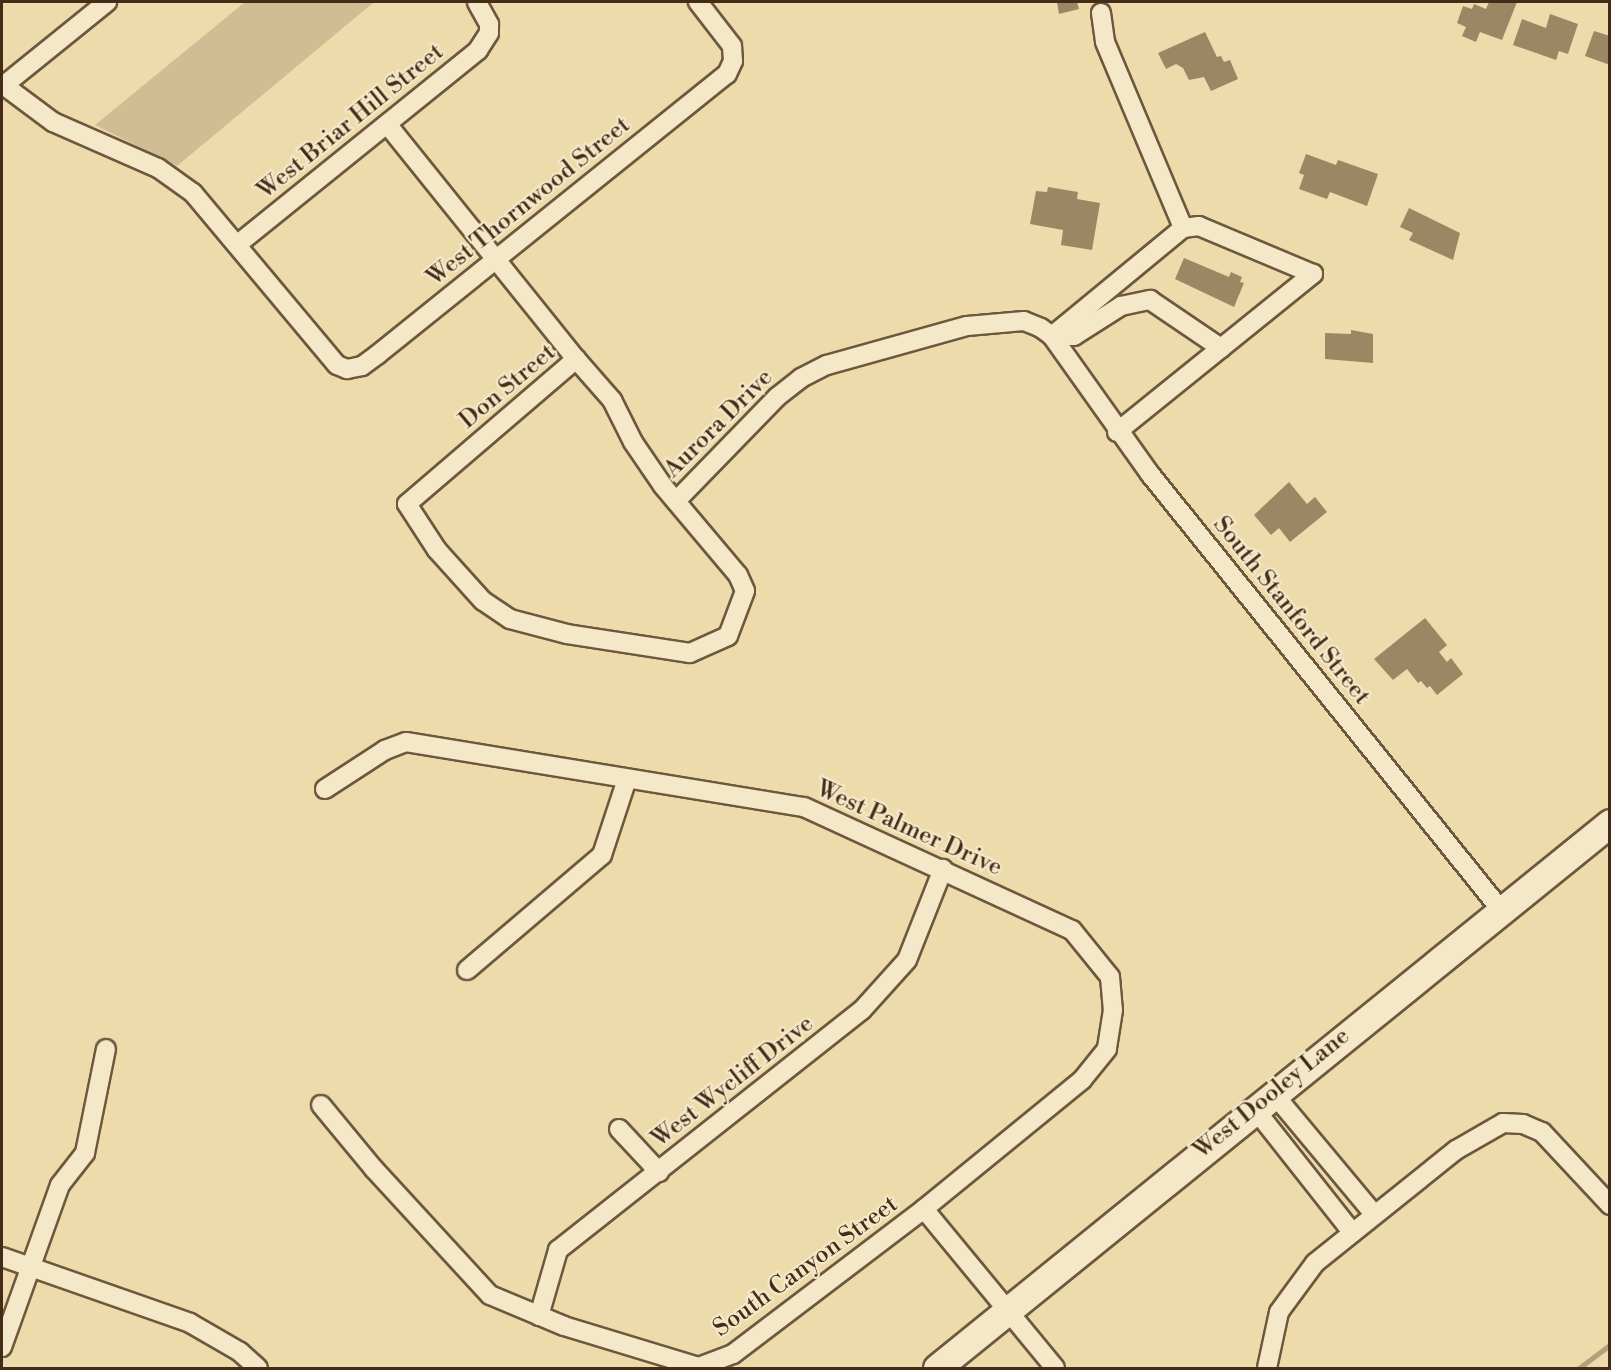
<!DOCTYPE html>
<style>
body{margin:0}
#map{position:relative;width:1611px;height:1370px;overflow:hidden;background:#eedbac;font-family:"Libre Bodoni",serif}
div>[style]{position:absolute}
.green>*{inset:0;background:#d1bd93}
.stream>*{height:5px;margin:-2.5px;padding:0 2.5px;transform-origin:2.5px;border-radius:2.5px;background:#b4a07a}
.building>*{inset:0;background:#9c8765}
.roads{filter:drop-shadow(2px 0 #6e583d) drop-shadow(-2px 0 #6e583d) drop-shadow(0 2px #6e583d) drop-shadow(0 -2px #6e583d)}
.street>*{height:18px;margin:-9px;padding:0 9px;transform-origin:9px;border-radius:9px;background:#f4e8c9}
.secondary>*{height:27px;margin:-13.5px;padding:0 13.5px;transform-origin:13.5px;border-radius:13.5px;background:#f4e8c9}
span{translate:-50% -50%;white-space:nowrap;text-align:center;line-height:1.15;-webkit-text-stroke:4.5px #f4e8c9;paint-order:stroke}
.street-label{font-size:24px;color:#442c18}
.frame{position:absolute;inset:0;border:3px solid #442c18;pointer-events:none}
</style>
<div id="map">
<div class="green">
<i style="clip-path:polygon(245px 2px,374px 2px,177px 166px,95px 125px)"></i>
</div>
<div class="stream">
<i style="left:1579px;top:1368px;width:39px;rotate:-37deg"></i>
</div>
<div class="building">
<i style="clip-path:polygon(1057px 2px,1077px 2px,1079px 9px,1059px 14px)"></i>
<i style="clip-path:polygon(1489px 2px,1517px 2px,1502px 40px,1480px 32px,1476px 42px,1462px 36px,1466px 27px,1457px 23px,1463px 6px,1472px 9px,1474px 4px,1486px 9px)"></i>
<i style="clip-path:polygon(1550px 14px,1578px 24px,1568px 54px,1559px 51px,1556px 60px,1513px 45px,1522px 19px,1546px 28px)"></i>
<i style="clip-path:polygon(1594px 31px,1610px 36px,1610px 65px,1585px 56px)"></i>
<i style="clip-path:polygon(1205px 32px,1217px 57px,1221px 56px,1224px 62px,1230px 60px,1238px 79px,1211px 91px,1204px 77px,1189px 80px,1183px 68px,1176px 64px,1166px 69px,1158px 53px)"></i>
<i style="clip-path:polygon(1306px 154px,1336px 165px,1338px 160px,1378px 174px,1367px 206px,1330px 192px,1327px 199px,1299px 189px,1304px 175px,1299px 173px)"></i>
<i style="clip-path:polygon(1048px 187px,1078px 192px,1077px 199px,1100px 203px,1092px 250px,1061px 245px,1063px 230px,1030px 224px,1036px 191px,1047px 192px)"></i>
<i style="clip-path:polygon(1409px 208px,1460px 233px,1453px 260px,1409px 240px,1413px 233px,1400px 227px)"></i>
<i style="clip-path:polygon(1184px 258px,1229px 277px,1231px 272px,1242px 277px,1240px 282px,1244px 283px,1234px 307px,1175px 279px)"></i>
<i style="clip-path:polygon(1351px 330px,1373px 334px,1373px 363px,1325px 359px,1325px 333px,1351px 334px)"></i>
<i style="clip-path:polygon(1289px 482px,1307px 504px,1315px 497px,1327px 512px,1290px 542px,1279px 528px,1271px 535px,1254px 515px)"></i>
<i style="clip-path:polygon(1425px 618px,1447px 645px,1439px 652px,1447px 662px,1451px 658px,1463px 674px,1437px 695px,1430px 686px,1427px 688px,1421px 681px,1418px 683px,1407px 669px,1393px 680px,1374px 659px)"></i>
</div>
<div class="roads">
<div class="street">
<i style="left:1101px;top:13px;width:29px;rotate:82deg"></i>
<i style="left:1105px;top:42px;width:202px;rotate:67.2deg"></i>
<i style="left:2px;top:84px;width:64px;rotate:36.7deg"></i>
<i style="left:53px;top:122px;width:115px;rotate:23.7deg"></i>
<i style="left:158px;top:168px;width:43px;rotate:35.5deg"></i>
<i style="left:193px;top:193px;width:224px;rotate:50.1deg"></i>
<i style="left:337px;top:365px;width:11px;rotate:22deg"></i>
<i style="left:347px;top:369px;width:15px;rotate:-11deg"></i>
<i style="left:362px;top:366px;width:19px;rotate:-36deg"></i>
<i style="left:377px;top:355px;width:449px;rotate:-38.8deg"></i>
<i style="left:727px;top:74px;width:14px;rotate:-65deg"></i>
<i style="left:733px;top:61px;width:15px;rotate:-94deg"></i>
<i style="left:732px;top:46px;width:56px;rotate:-127.7deg"></i>
<i style="left:3px;top:86px;width:134px;rotate:-38.9deg"></i>
<i style="left:387px;top:124px;width:302px;rotate:51.2deg"></i>
<i style="left:238px;top:244px;width:309px;rotate:-38.9deg"></i>
<i style="left:478px;top:50px;width:20px;rotate:-57deg"></i>
<i style="left:489px;top:33px;width:9px;rotate:-90deg"></i>
<i style="left:489px;top:24px;width:25px;rotate:-119deg"></i>
<i style="left:1052px;top:336px;width:22px"></i>
<i style="left:1074px;top:336px;width:56px;rotate:-32.6deg"></i>
<i style="left:1121px;top:306px;width:30px;rotate:-12deg"></i>
<i style="left:1150px;top:300px;width:86px;rotate:34.1deg"></i>
<i style="left:1052px;top:336px;width:170px;rotate:-39.5deg"></i>
<i style="left:576px;top:359px;width:55px;rotate:48.7deg"></i>
<i style="left:612px;top:400px;width:47px;rotate:63.4deg"></i>
<i style="left:633px;top:442px;width:53px;rotate:55.7deg"></i>
<i style="left:663px;top:486px;width:116px;rotate:49.9deg"></i>
<i style="left:738px;top:575px;width:17px;rotate:66deg"></i>
<i style="left:745px;top:591px;width:48px;rotate:110.7deg"></i>
<i style="left:728px;top:636px;width:42px;rotate:155.9deg"></i>
<i style="left:690px;top:653px;width:124px;rotate:-171.2deg"></i>
<i style="left:567px;top:634px;width:59px;rotate:-165.3deg"></i>
<i style="left:510px;top:619px;width:32px;rotate:-146deg"></i>
<i style="left:483px;top:601px;width:69px;rotate:-132deg"></i>
<i style="left:437px;top:550px;width:55px;rotate:-123.1deg"></i>
<i style="left:407px;top:504px;width:223px;rotate:-40.6deg"></i>
<i style="left:1117px;top:432px;width:252px;rotate:-38.9deg"></i>
<i style="left:1313px;top:274px;width:124px;rotate:-157.2deg"></i>
<i style="left:1199px;top:226px;width:16px;rotate:173deg"></i>
<i style="left:676px;top:501px;width:145px;rotate:-45.8deg"></i>
<i style="left:777px;top:397px;width:31px;rotate:-38deg"></i>
<i style="left:801px;top:378px;width:29px;rotate:-27deg"></i>
<i style="left:827px;top:365px;width:145px;rotate:-15.6deg"></i>
<i style="left:967px;top:326px;width:57px;rotate:-5deg"></i>
<i style="left:1024px;top:321px;width:18px;rotate:22deg"></i>
<i style="left:1041px;top:328px;width:14px;rotate:36deg"></i>
<i style="left:1052px;top:336px;width:169px;rotate:54.6deg"></i>
<i style="left:1150px;top:474px;width:560px;rotate:51.16deg"></i>
<i style="left:325px;top:789px;width:72px;rotate:-33deg"></i>
<i style="left:385px;top:750px;width:22px;rotate:-21deg"></i>
<i style="left:406px;top:742px;width:403px;rotate:9.3deg"></i>
<i style="left:804px;top:807px;width:295px;rotate:24.7deg"></i>
<i style="left:1072px;top:930px;width:60px;rotate:51deg"></i>
<i style="left:1110px;top:977px;width:33px;rotate:85deg"></i>
<i style="left:1113px;top:1010px;width:39px;rotate:99deg"></i>
<i style="left:1107px;top:1049px;width:40px;rotate:129deg"></i>
<i style="left:1082px;top:1080px;width:204px;rotate:140.8deg"></i>
<i style="left:467px;top:970px;width:177px;rotate:-40.4deg"></i>
<i style="left:602px;top:855px;width:80px;rotate:-71.8deg"></i>
<i style="left:1273px;top:1093px;width:156px;rotate:50.2deg"></i>
<i style="left:321px;top:1105px;width:83px;rotate:50.4deg"></i>
<i style="left:374px;top:1169px;width:171px;rotate:47.4deg"></i>
<i style="left:490px;top:1295px;width:80px;rotate:22.7deg"></i>
<i style="left:564px;top:1326px;width:141px;rotate:16.9deg"></i>
<i style="left:699px;top:1367px;width:36px;rotate:-21deg"></i>
<i style="left:733px;top:1354px;width:240px;rotate:-37.2deg"></i>
<i style="left:924px;top:1209px;width:206px;rotate:50.5deg"></i>
<i style="left:1254px;top:1108px;width:158px;rotate:51.7deg"></i>
<i style="left:619px;top:1129px;width:59px;rotate:47.1deg"></i>
<i style="left:2px;top:1257px;width:199px;rotate:19.3deg"></i>
<i style="left:190px;top:1323px;width:58px;rotate:30.1deg"></i>
<i style="left:240px;top:1352px;width:24px;rotate:42deg"></i>
<i style="left:539px;top:1316px;width:69px;rotate:-73.9deg"></i>
<i style="left:558px;top:1250px;width:387px;rotate:-38.3deg"></i>
<i style="left:862px;top:1010px;width:67px;rotate:-48deg"></i>
<i style="left:907px;top:960px;width:98px;rotate:-68.4deg"></i>
<i style="left:2px;top:1347px;width:172px;rotate:-70.3deg"></i>
<i style="left:60px;top:1185px;width:41px;rotate:-52deg"></i>
<i style="left:85px;top:1153px;width:106px;rotate:-78.6deg"></i>
<i style="left:1267px;top:1368px;width:57px;rotate:-77.9deg"></i>
<i style="left:1279px;top:1312px;width:61px;rotate:-53.7deg"></i>
<i style="left:1315px;top:1263px;width:181px;rotate:-38.7deg"></i>
<i style="left:1456px;top:1150px;width:54px;rotate:-29.9deg"></i>
<i style="left:1503px;top:1123px;width:20px;rotate:3deg"></i>
<i style="left:1523px;top:1124px;width:21px;rotate:23deg"></i>
<i style="left:1542px;top:1132px;width:100px;rotate:47deg"></i>
</div>
<div class="secondary">
<i style="left:937px;top:1368px;width:866px;rotate:-39deg"></i>
</div>
</div>
<div class="street-label">
<span style="left:351px;top:122px;rotate:-39deg">West Briar Hill Street</span>
<span style="left:529px;top:202px;rotate:-39deg">West Thornwood Street</span>
<span style="left:508px;top:387px;rotate:-40deg">Don Street</span>
<span style="left:719px;top:424px;rotate:-45deg">Aurora Drive</span>
<span style="left:1291px;top:611px;rotate:51deg">South Stanford Street</span>
<span style="left:909px;top:829px;rotate:24deg">West Palmer Drive</span>
<span style="left:733px;top:1082px;rotate:-38deg">West Wycliff Drive</span>
<span style="left:1272px;top:1094px;rotate:-39deg">West Dooley Lane</span>
<span style="left:806px;top:1267px;rotate:-36deg">South Canyon Street</span>
</div>
<div class="frame"></div>
</div>
